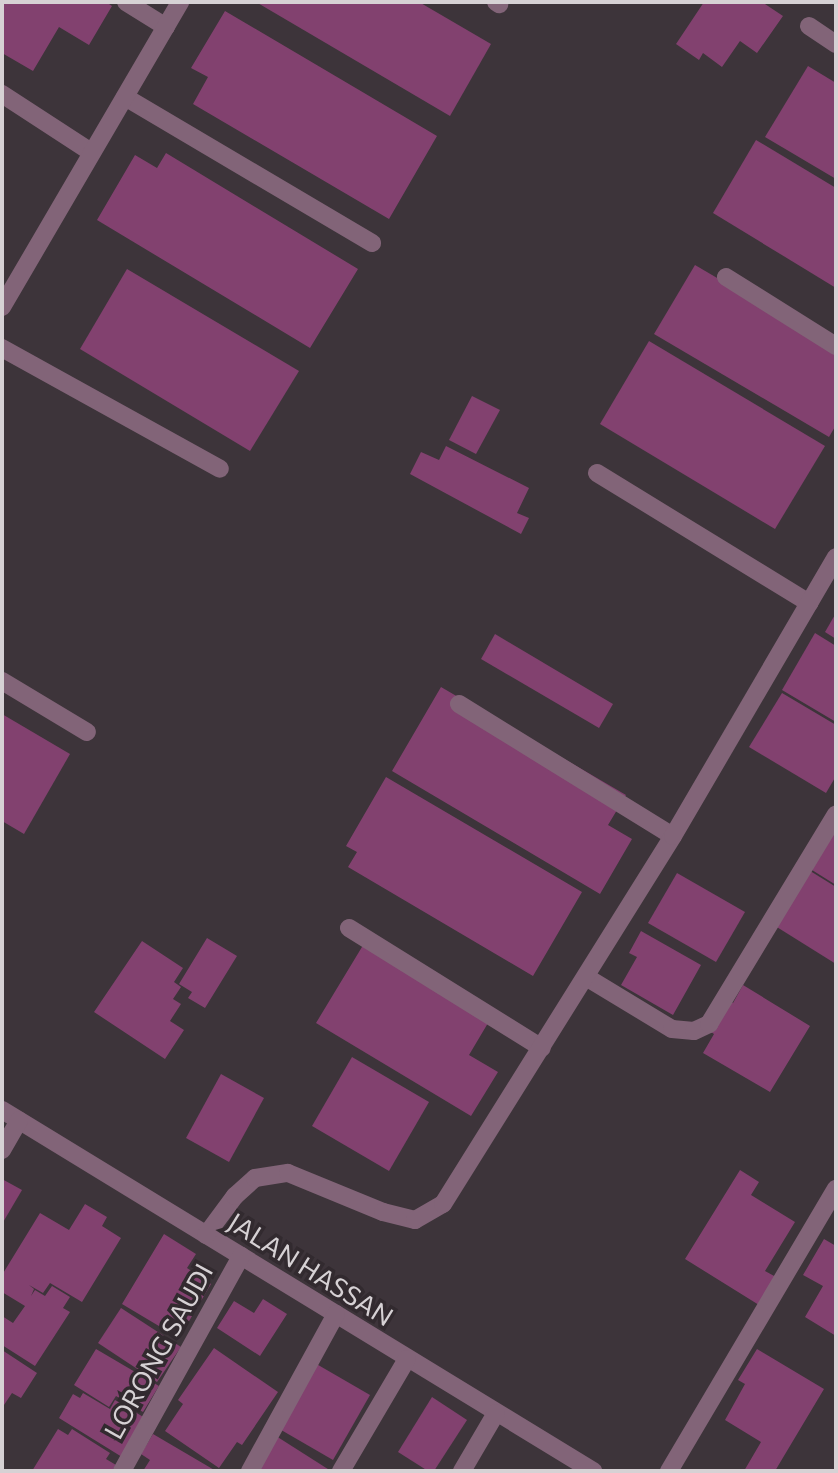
<!DOCTYPE html>
<style>
body{margin:0}
#map{position:relative;width:838px;height:1473px;overflow:hidden;background:#3d343a;font-family:Commissioner,sans-serif}
div>[style]{position:absolute}
.building>*{inset:0;background:#82416f}
.minor>*{height:18px;margin:-9px;padding:0 9px;transform-origin:9px;border-radius:9px;background:#826478}
span{translate:-50% -50%;white-space:nowrap;text-align:center;line-height:1.15;-webkit-text-stroke:7px #322a2f;paint-order:stroke}
.street-label{font-size:26px;color:#d6d1d4}
.frame{position:absolute;inset:0;border:4px solid #d6d1d4;pointer-events:none}
</style>
<div id="map">
<div class="building">
<i style="clip-path:polygon(2px 2px,106px 2px,112px 6px,89px 45px,59px 27px,33px 71px,2px 53px)"></i>
<i style="clip-path:polygon(256px 2px,419px 2px,491px 44px,450px 116px)"></i>
<i style="clip-path:polygon(704px 2px,762px 2px,783px 16px,757px 53px,740px 41px,722px 67px,703px 53px,699px 60px,676px 44px)"></i>
<i style="clip-path:polygon(225px 11px,437px 136px,389px 219px,193px 104px,208px 77px,191px 68px)"></i>
<i style="clip-path:polygon(808px 66px,836px 83px,836px 179px,765px 137px)"></i>
<i style="clip-path:polygon(756px 140px,836px 188px,836px 288px,713px 213px)"></i>
<i style="clip-path:polygon(166px 153px,358px 269px,310px 348px,97px 220px,135px 155px,157px 168px)"></i>
<i style="clip-path:polygon(695px 265px,836px 348px,836px 425px,829px 437px,654px 334px)"></i>
<i style="clip-path:polygon(127px 269px,299px 371px,250px 451px,80px 349px)"></i>
<i style="clip-path:polygon(649px 341px,825px 446px,775px 529px,600px 424px)"></i>
<i style="clip-path:polygon(472px 396px,500px 410px,476px 454px,449px 440px)"></i>
<i style="clip-path:polygon(446px 446px,529px 488px,517px 513px,529px 518px,521px 534px,410px 474px,421px 452px,439px 460px)"></i>
<i style="clip-path:polygon(836px 613px,836px 639px,825px 632px)"></i>
<i style="clip-path:polygon(815px 633px,836px 646px,836px 722px,782px 690px)"></i>
<i style="clip-path:polygon(495px 634px,613px 704px,599px 728px,481px 659px)"></i>
<i style="clip-path:polygon(441px 687px,626px 795px,608px 825px,632px 839px,600px 894px,392px 771px)"></i>
<i style="clip-path:polygon(782px 693px,836px 725px,836px 776px,826px 793px,749px 747px)"></i>
<i style="clip-path:polygon(2px 714px,70px 754px,24px 834px,2px 821px)"></i>
<i style="clip-path:polygon(386px 777px,582px 892px,533px 976px,348px 867px,357px 852px,346px 846px)"></i>
<i style="clip-path:polygon(836px 820px,836px 885px,812px 870px,821px 855px,816px 852px)"></i>
<i style="clip-path:polygon(807px 869px,836px 887px,836px 964px,772px 924px)"></i>
<i style="clip-path:polygon(677px 873px,745px 912px,716px 962px,648px 923px)"></i>
<i style="clip-path:polygon(641px 931px,701px 965px,673px 1015px,621px 985px,637px 957px,629px 953px)"></i>
<i style="clip-path:polygon(207px 938px,237px 956px,205px 1008px,188px 998px,192px 992px,179px 984px)"></i>
<i style="clip-path:polygon(142px 941px,183px 968px,174px 982px,181px 987px,173px 999px,181px 1004px,170px 1021px,184px 1030px,165px 1059px,94px 1012px)"></i>
<i style="clip-path:polygon(365px 942px,491px 1018px,469px 1055px,498px 1072px,471px 1116px,316px 1023px)"></i>
<i style="clip-path:polygon(743px 985px,810px 1026px,770px 1092px,703px 1053px,714px 1034px,708px 1030px,726px 999px,733px 1003px)"></i>
<i style="clip-path:polygon(352px 1057px,429px 1102px,389px 1171px,312px 1126px)"></i>
<i style="clip-path:polygon(221px 1074px,264px 1098px,229px 1162px,186px 1138px)"></i>
<i style="clip-path:polygon(740px 1170px,759px 1182px,751px 1195px,795px 1222px,765px 1271px,776px 1277px,759px 1305px,685px 1259px)"></i>
<i style="clip-path:polygon(2px 1179px,22px 1190px,2px 1224px)"></i>
<i style="clip-path:polygon(85px 1204px,107px 1217px,102px 1226px,121px 1238px,82px 1302px,50px 1283px,43px 1293px,29px 1285px,34px 1289px,31px 1296px,35px 1290px,45px 1296px,52px 1286px,70px 1297px,63px 1308px,70px 1312px,35px 1366px,2px 1345px,2px 1316px,13px 1323px,25px 1306px,2px 1292px,2px 1275px,40px 1213px,69px 1230px)"></i>
<i style="clip-path:polygon(164px 1234px,196px 1254px,187px 1268px,211px 1284px,179px 1338px,122px 1304px)"></i>
<i style="clip-path:polygon(824px 1239px,836px 1246px,836px 1336px,805px 1317px,823px 1286px,803px 1275px)"></i>
<i style="clip-path:polygon(263px 1299px,287px 1314px,260px 1356px,217px 1328px,234px 1301px,254px 1313px)"></i>
<i style="clip-path:polygon(121px 1308px,181px 1347px,157px 1382px,98px 1343px)"></i>
<i style="clip-path:polygon(214px 1348px,278px 1392px,242px 1445px,237px 1442px,219px 1468px,165px 1431px,183px 1404px,178px 1400px)"></i>
<i style="clip-path:polygon(96px 1349px,159px 1386px,143px 1412px,116px 1396px,109px 1407px,74px 1385px)"></i>
<i style="clip-path:polygon(757px 1349px,824px 1389px,775px 1471px,744px 1471px,761px 1442px,725px 1420px,745px 1384px,738px 1380px)"></i>
<i style="clip-path:polygon(2px 1350px,37px 1373px,21px 1398px,12px 1393px,2px 1408px)"></i>
<i style="clip-path:polygon(313px 1362px,370px 1395px,333px 1460px,276px 1427px)"></i>
<i style="clip-path:polygon(83px 1393px,110px 1409px,115px 1400px,145px 1418px,122px 1457px,59px 1418px,73px 1394px,80px 1398px)"></i>
<i style="clip-path:polygon(432px 1397px,467px 1420px,434px 1471px,428px 1471px,398px 1452px)"></i>
<i style="clip-path:polygon(58px 1429px,68px 1435px,72px 1429px,110px 1453px,106px 1459px,116px 1465px,112px 1471px,32px 1471px)"></i>
<i style="clip-path:polygon(153px 1434px,216px 1471px,143px 1471px,150px 1460px,141px 1454px)"></i>
<i style="clip-path:polygon(276px 1436px,331px 1471px,254px 1471px)"></i>
</div>
<div class="minor">
<i style="left:126px;top:2px;width:47px;rotate:32deg"></i>
<i style="left:496px;top:2px;width:4px;rotate:34deg"></i>
<i style="left:809px;top:26px;width:32px;rotate:34deg"></i>
<i style="left:2px;top:94px;width:106px;rotate:33.1deg"></i>
<i style="left:125px;top:97px;width:287px;rotate:30.6deg"></i>
<i style="left:726px;top:277px;width:130px;rotate:32.1deg"></i>
<i style="left:2px;top:307px;width:353px;rotate:-59.7deg"></i>
<i style="left:2px;top:348px;width:249px;rotate:29deg"></i>
<i style="left:597px;top:473px;width:249px;rotate:31.5deg"></i>
<i style="left:2px;top:681px;width:99px;rotate:31deg"></i>
<i style="left:459px;top:704px;width:251px;rotate:31.7deg"></i>
<i style="left:349px;top:928px;width:227px;rotate:31.9deg"></i>
<i style="left:586px;top:977px;width:100px;rotate:31.2deg"></i>
<i style="left:672px;top:1029px;width:22px;rotate:5deg"></i>
<i style="left:694px;top:1031px;width:17px;rotate:-25deg"></i>
<i style="left:709px;top:1024px;width:245px;rotate:-58.8deg"></i>
<i style="left:2px;top:1110px;width:693px;rotate:31.42deg"></i>
<i style="left:2px;top:1150px;width:34px;rotate:-60deg"></i>
<i style="left:206px;top:1235px;width:49px;rotate:-53.4deg"></i>
<i style="left:235px;top:1196px;width:27px;rotate:-42deg"></i>
<i style="left:255px;top:1178px;width:33px;rotate:-9deg"></i>
<i style="left:288px;top:1173px;width:103px;rotate:22.3deg"></i>
<i style="left:383px;top:1212px;width:33px;rotate:14deg"></i>
<i style="left:415px;top:1220px;width:32px;rotate:-30deg"></i>
<i style="left:443px;top:1204px;width:434px;rotate:-58deg"></i>
<i style="left:673px;top:836px;width:323px;rotate:-59.7deg"></i>
<i style="left:122px;top:1471px;width:246px;rotate:-61deg"></i>
<i style="left:250px;top:1471px;width:179px;rotate:-61.3deg"></i>
<i style="left:341px;top:1471px;width:130px;rotate:-59.5deg"></i>
<i style="left:462px;top:1471px;width:67px;rotate:-59.6deg"></i>
<i style="left:669px;top:1471px;width:328px;rotate:-59.4deg"></i>
</div>
<div class="street-label">
<span style="left:311px;top:1269px;rotate:32deg">JALAN HASSAN</span>
<span style="left:158px;top:1351px;rotate:-61deg">LORONG SAUDI</span>
</div>
<div class="frame"></div>
</div>
